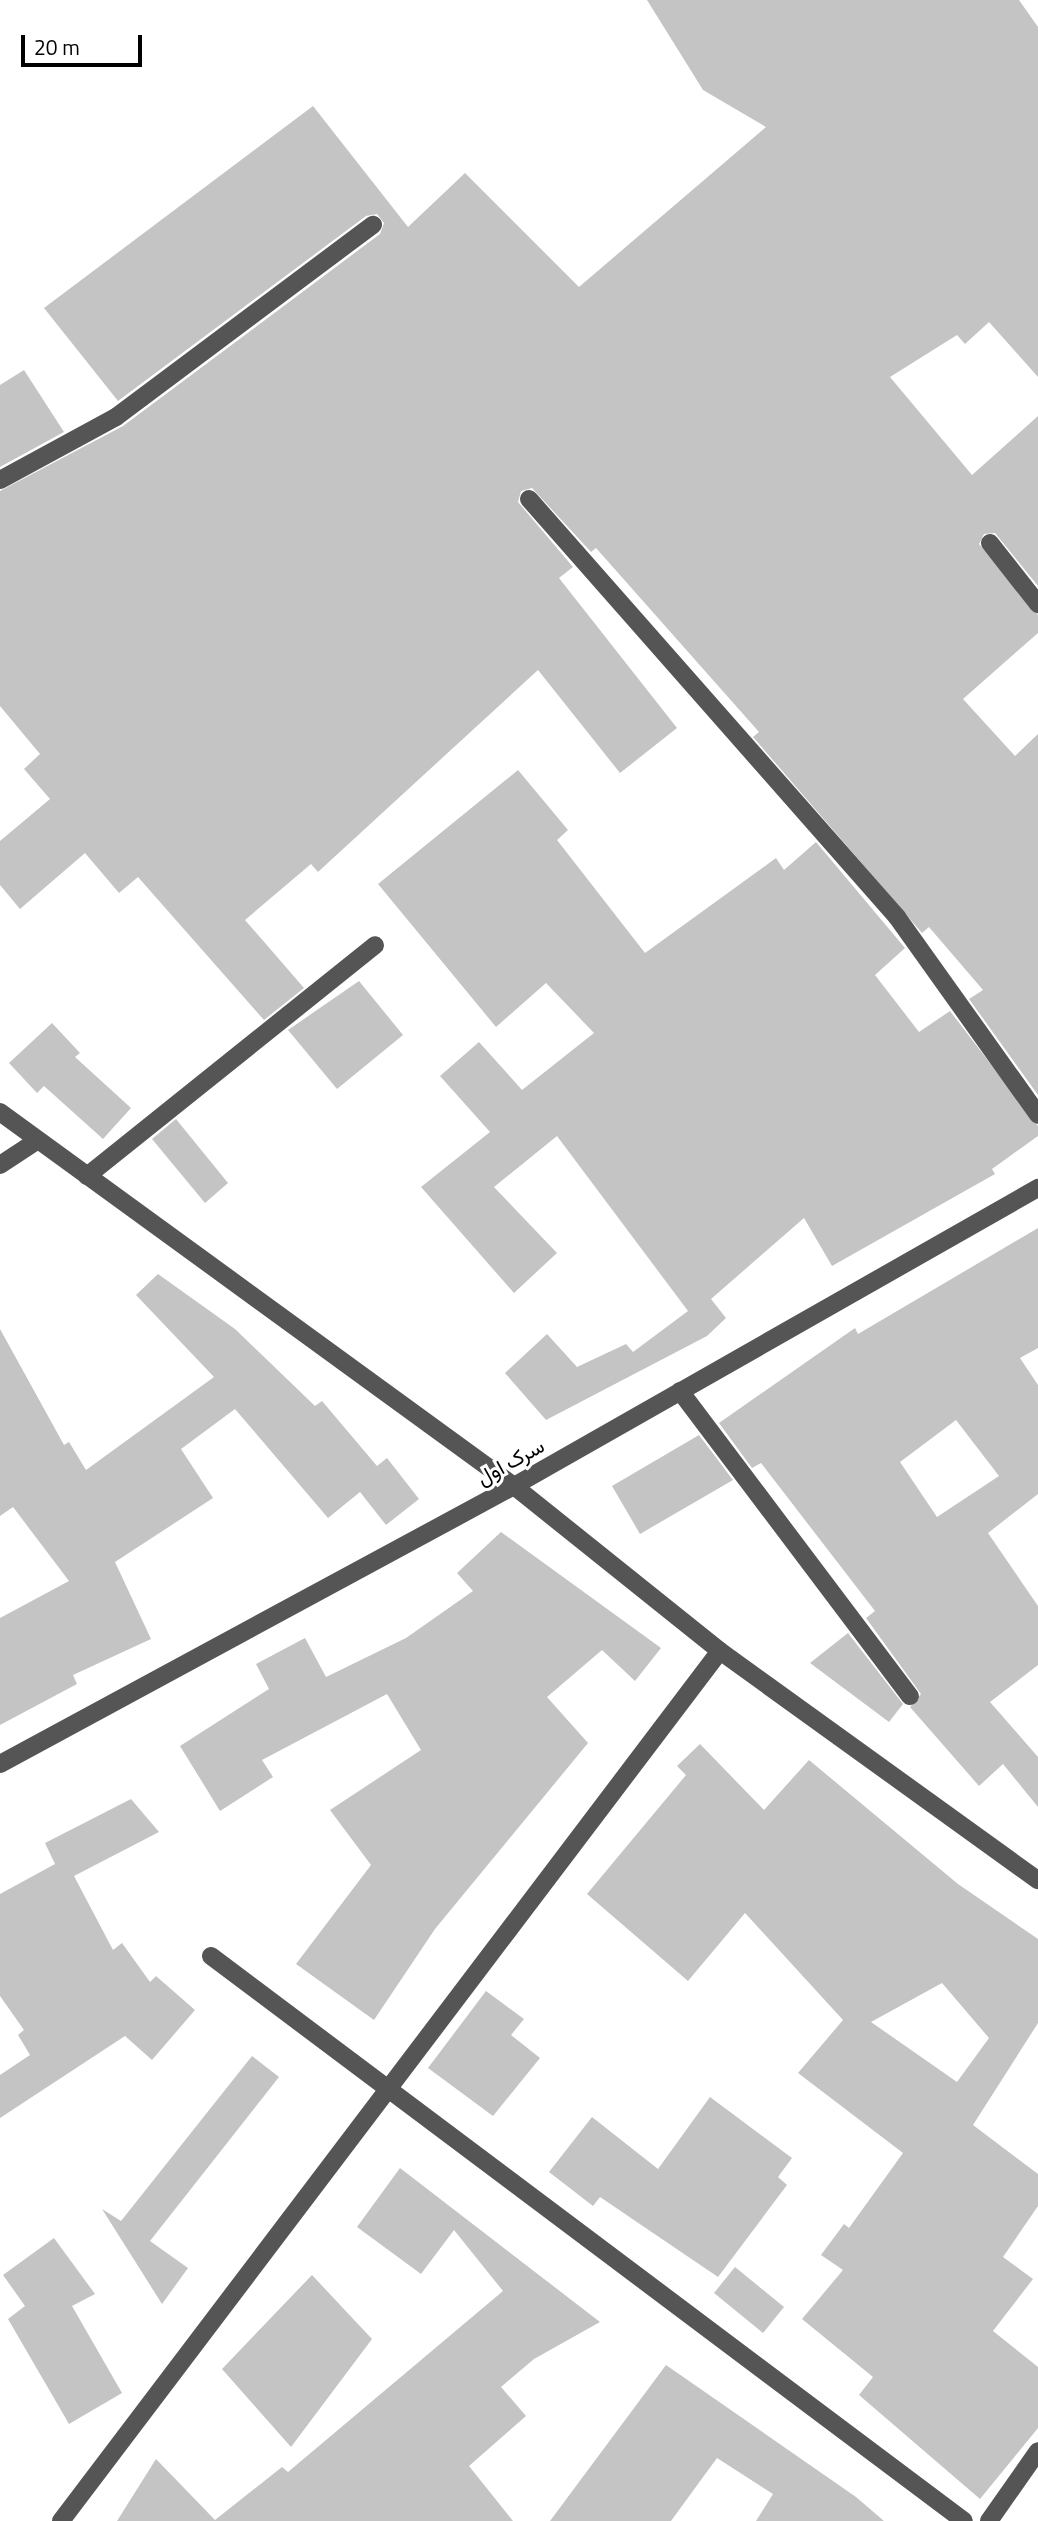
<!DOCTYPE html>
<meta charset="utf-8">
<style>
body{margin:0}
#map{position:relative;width:1038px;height:2521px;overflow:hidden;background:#fff;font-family:"Titillium Web",Vazirmatn,sans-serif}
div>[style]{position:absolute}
.building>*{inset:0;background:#c4c4c4}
.minor>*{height:18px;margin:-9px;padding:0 9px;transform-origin:9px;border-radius:9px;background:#555}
span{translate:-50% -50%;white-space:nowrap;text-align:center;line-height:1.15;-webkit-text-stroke:6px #fff;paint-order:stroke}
.street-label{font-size:21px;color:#000}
.scale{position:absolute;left:21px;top:35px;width:121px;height:32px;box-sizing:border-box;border:4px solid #000;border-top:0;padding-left:9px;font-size:21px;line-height:24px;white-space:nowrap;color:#000;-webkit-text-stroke:5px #fff;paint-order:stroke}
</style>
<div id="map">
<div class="building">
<i style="clip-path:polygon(647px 0,1019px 0,1038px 27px,1038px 377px,989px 322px,965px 344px,957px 335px,890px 377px,972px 475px,1038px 416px,1038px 586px,995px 533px,984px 534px,979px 544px,1038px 615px,1038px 633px,963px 699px,1015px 756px,1038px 734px,1038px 1095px,969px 999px,983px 990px,929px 927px,922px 933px,753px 737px,759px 732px,596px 548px,591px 552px,532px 488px,521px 491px,518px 502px,573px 567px,559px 578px,677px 728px,620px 773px,538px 670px,318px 872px,311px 864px,245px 920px,304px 988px,264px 1020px,138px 877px,119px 893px,85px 853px,20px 909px,0 885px,0 841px,50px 799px,24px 769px,40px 754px,0 706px,0 491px,123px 426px,380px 234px,384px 223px,377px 214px,366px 216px,118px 401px,44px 308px,313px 106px,408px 227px,465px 173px,579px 287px,766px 127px,703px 90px)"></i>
<i style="clip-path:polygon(24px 370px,64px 432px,0 467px,0 385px)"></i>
<i style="clip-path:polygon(518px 770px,568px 830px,557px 840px,645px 953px,776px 858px,784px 870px,816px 842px,905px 948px,875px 975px,919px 1032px,950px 1011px,1038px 1126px,1038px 1136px,992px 1169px,995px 1174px,832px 1266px,804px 1218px,711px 1299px,726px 1318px,707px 1336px,546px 1420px,505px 1373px,547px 1334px,577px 1367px,626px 1344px,633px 1352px,688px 1311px,557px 1136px,494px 1187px,557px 1253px,514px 1293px,421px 1187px,490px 1132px,440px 1076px,479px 1042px,522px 1090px,594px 1033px,546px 983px,496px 1027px,378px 884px)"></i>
<i style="clip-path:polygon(359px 981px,403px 1035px,337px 1089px,288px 1030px)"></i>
<i style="clip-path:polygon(52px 1023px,80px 1053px,75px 1057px,131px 1108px,103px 1139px,44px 1086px,37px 1093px,9px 1063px)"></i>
<i style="clip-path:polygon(176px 1119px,228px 1183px,205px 1203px,152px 1139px)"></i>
<i style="clip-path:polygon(evenodd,1038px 1228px,1038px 1348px,1020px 1358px,1038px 1385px,1038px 1494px,988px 1533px,1038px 1606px,1038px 1665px,990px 1702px,1038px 1757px,1038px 1807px,1003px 1764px,979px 1786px,910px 1707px,921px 1694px,866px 1618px,875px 1611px,761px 1463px,752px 1468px,719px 1423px,855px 1328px,858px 1334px,1038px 1228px,956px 1420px,999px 1476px,937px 1517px,900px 1462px,956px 1420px)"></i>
<i style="clip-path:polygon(158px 1274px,235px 1329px,315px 1406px,322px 1401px,377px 1466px,387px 1458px,419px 1499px,386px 1525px,360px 1492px,328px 1518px,235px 1409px,181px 1449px,213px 1498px,115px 1562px,151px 1639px,73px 1675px,77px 1684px,0 1725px,0 1618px,69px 1581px,13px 1507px,0 1516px,0 1329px,64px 1445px,69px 1442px,86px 1470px,214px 1377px,136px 1295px)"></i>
<i style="clip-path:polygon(699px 1435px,733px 1480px,640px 1534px,612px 1486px)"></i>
<i style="clip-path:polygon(501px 1532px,661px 1648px,635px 1681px,602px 1650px,547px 1697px,588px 1743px,435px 1929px,374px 2020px,296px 1964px,371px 1865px,330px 1810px,421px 1750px,387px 1694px,262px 1760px,273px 1777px,220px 1811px,180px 1746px,269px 1689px,256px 1664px,305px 1638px,326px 1677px,406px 1638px,473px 1591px,457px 1573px)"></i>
<i style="clip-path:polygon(848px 1633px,903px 1704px,889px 1722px,810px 1663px)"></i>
<i style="clip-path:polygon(evenodd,700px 1744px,764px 1810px,809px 1760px,958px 1884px,1038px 1939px,1038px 2023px,973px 2125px,1038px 2174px,1038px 2206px,1003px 2257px,1033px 2279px,993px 2331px,1038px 2367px,1038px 2428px,980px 2499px,859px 2395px,873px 2377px,802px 2319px,843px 2270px,821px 2255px,844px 2224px,849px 2228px,903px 2153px,798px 2073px,843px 2020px,745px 1913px,688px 1981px,587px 1894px,686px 1775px,677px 1766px,700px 1744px,942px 1983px,989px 2038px,957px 2082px,871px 2022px,942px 1983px)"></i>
<i style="clip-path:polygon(131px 1799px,159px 1832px,74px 1876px,113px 1950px,122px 1943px,150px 1982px,156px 1976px,195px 2010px,152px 2060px,125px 2036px,0 2118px,0 2075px,30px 2055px,18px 2035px,24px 2030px,0 1996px,0 1894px,55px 1864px,45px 1843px)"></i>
<i style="clip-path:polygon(486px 1991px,524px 2019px,511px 2035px,540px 2058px,493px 2116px,428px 2068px)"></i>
<i style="clip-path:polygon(252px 2056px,279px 2077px,150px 2241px,188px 2268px,162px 2304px,102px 2209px,121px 2221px)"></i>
<i style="clip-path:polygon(710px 2097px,792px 2158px,778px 2177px,787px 2185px,718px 2277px,600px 2197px,593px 2206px,549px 2172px,592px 2117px,658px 2169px)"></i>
<i style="clip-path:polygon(400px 2168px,600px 2322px,534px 2359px,501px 2387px,526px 2416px,469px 2466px,513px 2521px,117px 2521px,156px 2459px,215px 2520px,282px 2467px,288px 2472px,503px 2291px,454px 2230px,421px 2274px,357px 2227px)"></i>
<i style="clip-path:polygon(54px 2238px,95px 2294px,72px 2306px,122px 2393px,69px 2424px,8px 2319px,25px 2306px,3px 2275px)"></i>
<i style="clip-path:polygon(735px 2267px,784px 2307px,763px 2333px,714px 2293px)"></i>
<i style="clip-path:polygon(312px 2275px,372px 2339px,291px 2447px,222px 2369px)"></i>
<i style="clip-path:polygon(666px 2365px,856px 2497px,884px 2521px,756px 2521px,773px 2494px,717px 2458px,671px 2521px,550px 2521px)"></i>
</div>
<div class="minor">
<i style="left:0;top:480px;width:132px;rotate:-28.5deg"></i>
<i style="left:116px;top:417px;width:321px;rotate:-36.8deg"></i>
<i style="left:529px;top:499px;width:557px;rotate:48.64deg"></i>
<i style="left:897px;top:917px;width:243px;rotate:54.5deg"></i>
<i style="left:990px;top:543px;width:78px;rotate:51.8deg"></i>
<i style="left:0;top:1112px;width:636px;rotate:36.04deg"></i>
<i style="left:514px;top:1486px;width:264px;rotate:38.7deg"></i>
<i style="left:720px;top:1651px;width:392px;rotate:35.8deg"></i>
<i style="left:0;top:1165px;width:45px;rotate:-33.3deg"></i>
<i style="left:87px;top:1176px;width:369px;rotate:-38.7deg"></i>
<i style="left:680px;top:1391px;width:382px;rotate:53deg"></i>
<i style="left:0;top:1764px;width:584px;rotate:-28.41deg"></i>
<i style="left:514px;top:1486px;width:603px;rotate:-29.63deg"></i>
<i style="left:211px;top:1956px;width:941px;rotate:36.88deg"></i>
<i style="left:61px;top:2521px;width:1091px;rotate:-52.86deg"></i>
<i style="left:989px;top:2521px;width:85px;rotate:-55deg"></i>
</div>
<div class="street-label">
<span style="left:510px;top:1461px;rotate:-29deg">سرک اول</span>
</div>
<div class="scale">20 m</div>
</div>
